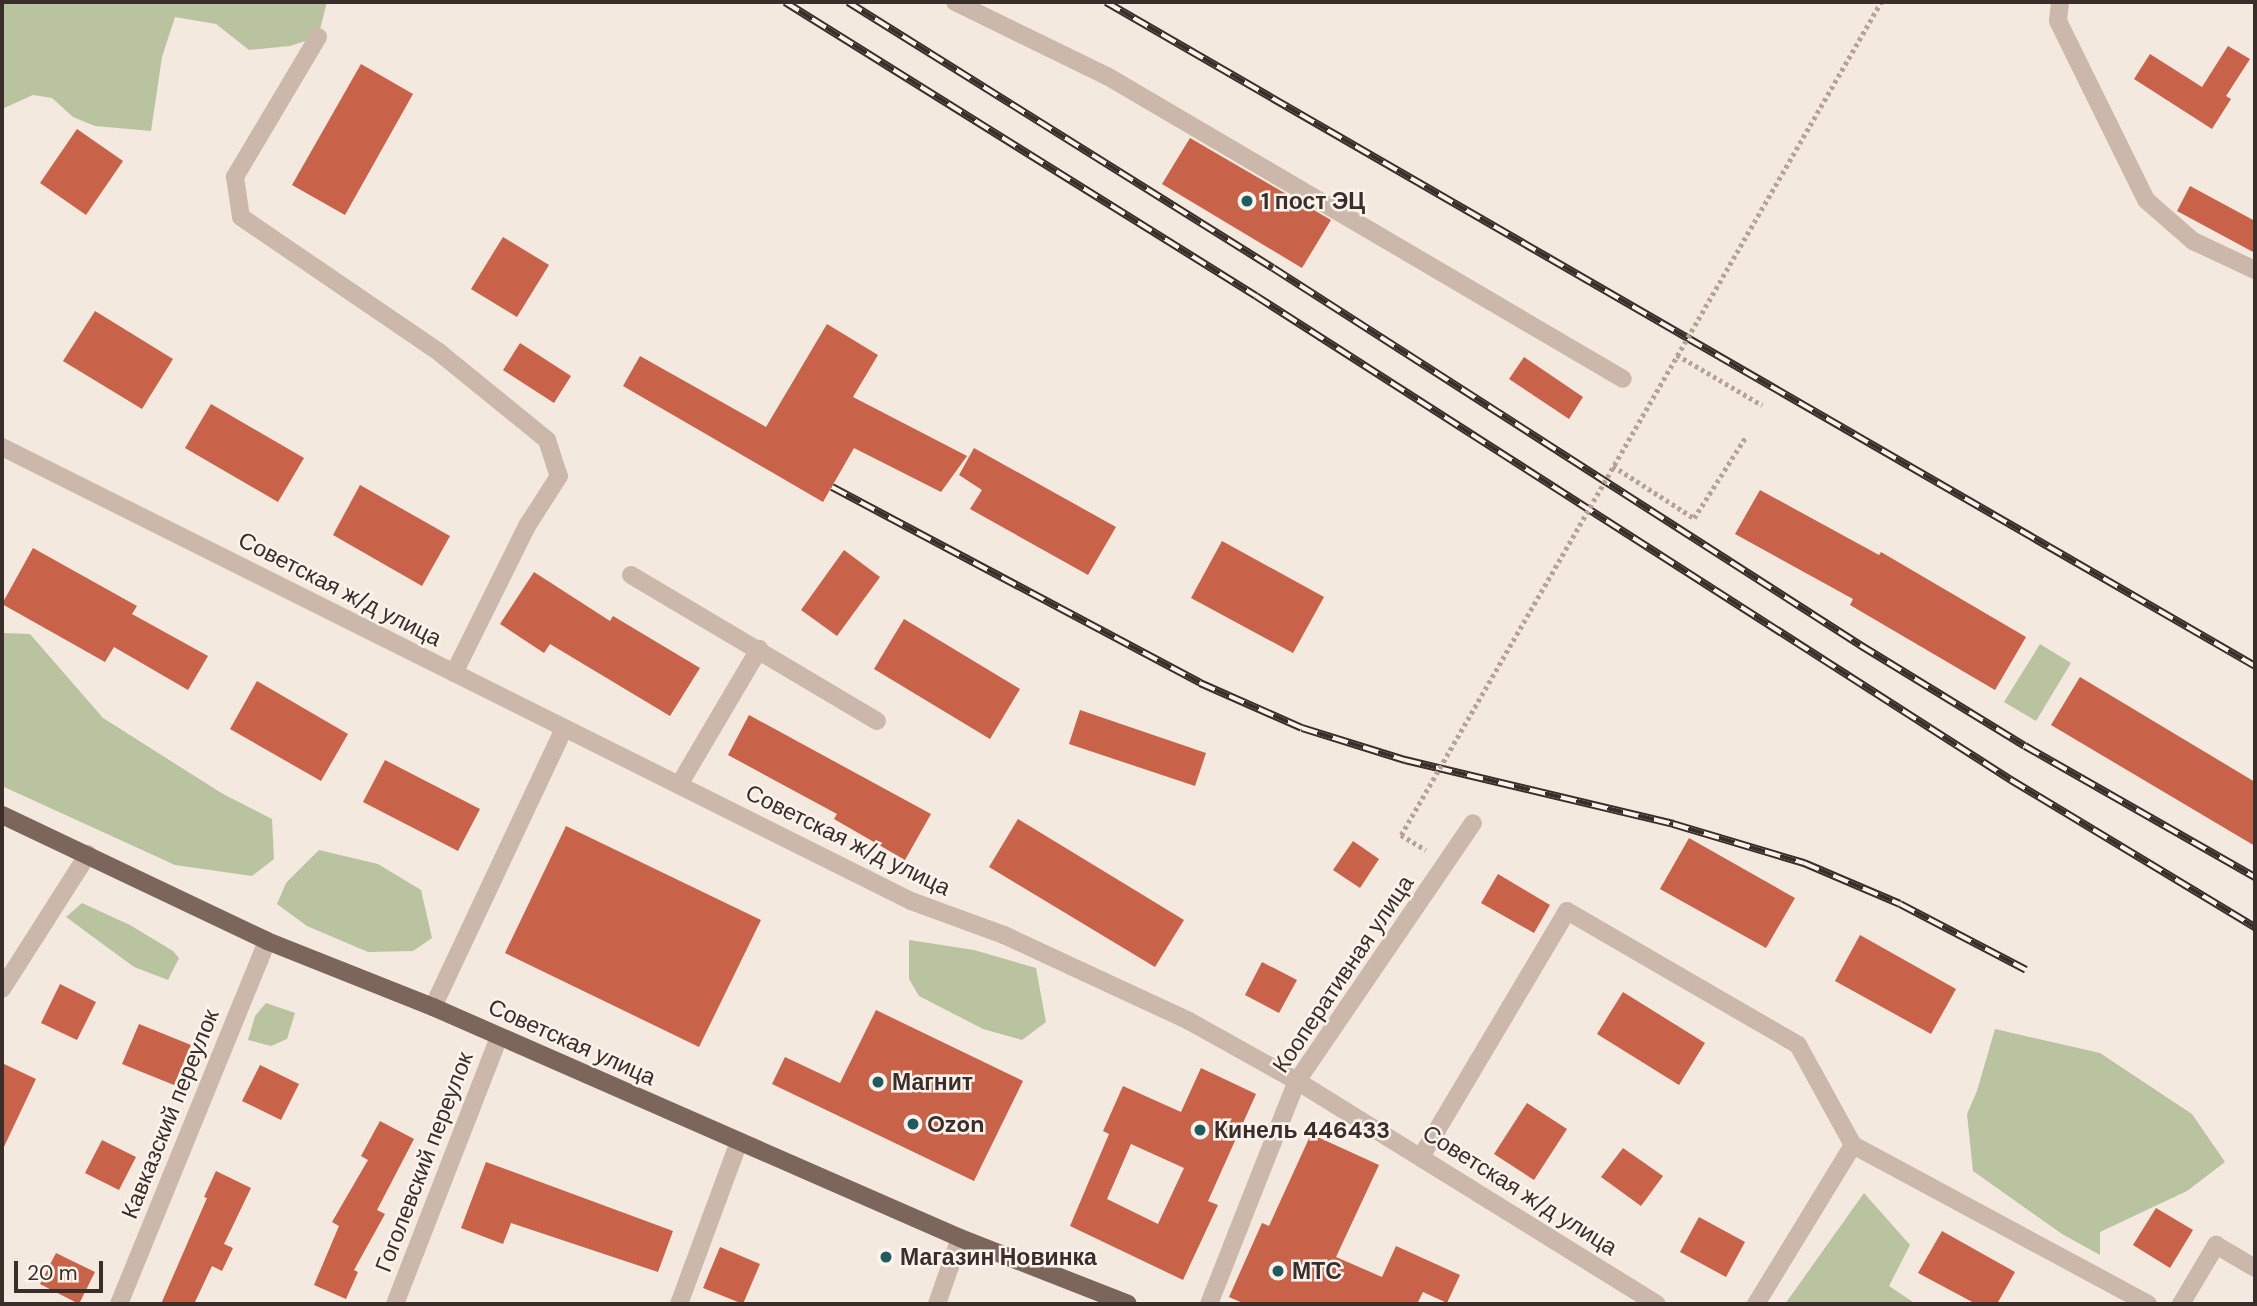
<!DOCTYPE html>
<meta charset="utf-8">
<style>
body{margin:0}
#map{position:relative;width:2257px;height:1306px;overflow:hidden;background:#f4e9df;font-family:"DM Sans",sans-serif}
div>[style]{position:absolute}
.green>*{inset:0;background:#b9c39f}
.building>*{inset:0;background:#c86249}
.path>*{height:4.5px;margin-top:-2.25px;transform-origin:0;background:repeating-linear-gradient(90deg,#b8a295 0 3.5px,transparent 0 7px)}
.minor>*{height:18px;margin:-9px;padding:0 9px;transform-origin:9px;border-radius:9px;background:#ccb8ab}
.major>*{height:18px;margin:-9px;padding:0 9px;transform-origin:9px;border-radius:9px;background:#7c655b}
.rail>*{height:8px;margin-top:-4px;transform-origin:0;background:repeating-linear-gradient(90deg,#fbf3ec 0 16px,#3a2e2a 0 32px);box-sizing:border-box;border-block:2px solid #3a2e2a}
.path-bridge>*{height:4.5px;margin-top:-2.25px;transform-origin:0;background:repeating-linear-gradient(90deg,#b8a295 0 3.5px,transparent 0 7px)}
.dots>*{width:19px;height:19px;translate:-50% -50%;box-sizing:border-box;border:4px solid #fbf3ec;border-radius:50%}
span{translate:-50% -50%;white-space:nowrap;text-align:center;line-height:1.15;-webkit-text-stroke:5px #fbf3ec;paint-order:stroke}
.poi-label{font-size:23px;color:#3a2e2a;font-weight:700}
.left{translate:0 -50%;text-align:left}
.street-label{font-size:23px;color:#3a2e2a}
.frame{position:absolute;inset:0;border:4px solid #3a2e2a;pointer-events:none}
.scale{position:absolute;left:14px;top:1261px;width:89px;height:32px;box-sizing:border-box;border:4px solid #3a2e2a;border-top:0;padding-left:9px;font-size:21px;line-height:24px;white-space:nowrap;color:#3a2e2a;-webkit-text-stroke:5px #fbf3ec;paint-order:stroke}
</style>
<div id="map">
<div class="green">
<i style="clip-path:polygon(2px 2px,327px 2px,318px 37px,290px 46px,249px 50px,216px 24px,175px 17px,162px 57px,151px 131px,95px 126px,73px 117px,52px 98px,33px 95px,2px 109px)"></i>
<i style="clip-path:polygon(2px 633px,30px 634px,103px 718px,223px 794px,272px 819px,274px 859px,252px 876px,175px 865px,2px 786px)"></i>
<i style="clip-path:polygon(2040px 644px,2071px 663px,2036px 721px,2004px 702px)"></i>
<i style="clip-path:polygon(319px 850px,378px 864px,421px 890px,432px 938px,413px 951px,368px 952px,307px 926px,277px 904px,286px 883px)"></i>
<i style="clip-path:polygon(82px 903px,130px 925px,173px 951px,179px 958px,168px 980px,134px 967px,66px 917px)"></i>
<i style="clip-path:polygon(909px 940px,974px 950px,1036px 968px,1046px 1022px,1022px 1040px,983px 1029px,919px 996px,909px 979px)"></i>
<i style="clip-path:polygon(266px 1003px,295px 1013px,287px 1039px,271px 1046px,248px 1040px,255px 1016px)"></i>
<i style="clip-path:polygon(1995px 1029px,2100px 1053px,2192px 1114px,2225px 1162px,2187px 1191px,2100px 1232px,2100px 1255px,2062px 1234px,1973px 1171px,1967px 1114px,1977px 1091px)"></i>
<i style="clip-path:polygon(1864px 1193px,1910px 1245px,1889px 1286px,1916px 1304px,1785px 1304px)"></i>
</div>
<div class="building">
<i style="clip-path:polygon(2228px 46px,2250px 59px,2226px 96px,2231px 99px,2212px 129px,2134px 79px,2150px 54px,2202px 87px)"></i>
<i style="clip-path:polygon(361px 64px,413px 94px,345px 215px,292px 185px)"></i>
<i style="clip-path:polygon(77px 129px,123px 161px,86px 215px,40px 183px)"></i>
<i style="clip-path:polygon(1190px 138px,1331px 220px,1302px 268px,1162px 184px)"></i>
<i style="clip-path:polygon(2190px 186px,2255px 221px,2255px 253px,2177px 211px)"></i>
<i style="clip-path:polygon(503px 237px,549px 265px,517px 317px,471px 289px)"></i>
<i style="clip-path:polygon(95px 311px,173px 359px,142px 409px,63px 361px)"></i>
<i style="clip-path:polygon(827px 324px,878px 355px,853px 397px,967px 456px,941px 492px,854px 448px,823px 502px,623px 386px,640px 356px,766px 427px)"></i>
<i style="clip-path:polygon(520px 343px,571px 376px,554px 403px,503px 370px)"></i>
<i style="clip-path:polygon(1524px 357px,1583px 397px,1569px 419px,1509px 379px)"></i>
<i style="clip-path:polygon(211px 404px,304px 458px,278px 502px,185px 448px)"></i>
<i style="clip-path:polygon(974px 448px,1116px 527px,1088px 575px,970px 509px,982px 490px,959px 475px)"></i>
<i style="clip-path:polygon(360px 485px,450px 536px,422px 586px,333px 535px)"></i>
<i style="clip-path:polygon(1760px 490px,1879px 555px,1881px 552px,2026px 637px,1995px 690px,1850px 605px,1853px 599px,1735px 534px)"></i>
<i style="clip-path:polygon(1222px 541px,1324px 597px,1293px 653px,1191px 598px)"></i>
<i style="clip-path:polygon(33px 548px,137px 606px,132px 614px,208px 656px,188px 690px,114px 647px,105px 662px,2px 604px)"></i>
<i style="clip-path:polygon(844px 550px,880px 577px,837px 636px,801px 610px)"></i>
<i style="clip-path:polygon(534px 572px,610px 621px,613px 616px,700px 668px,670px 716px,550px 644px,544px 653px,500px 624px)"></i>
<i style="clip-path:polygon(904px 619px,1020px 689px,990px 739px,874px 669px)"></i>
<i style="clip-path:polygon(2080px 677px,2255px 782px,2255px 846px,2051px 725px)"></i>
<i style="clip-path:polygon(257px 681px,348px 734px,321px 781px,230px 729px)"></i>
<i style="clip-path:polygon(1080px 710px,1206px 753px,1195px 786px,1069px 744px)"></i>
<i style="clip-path:polygon(749px 715px,931px 814px,905px 860px,834px 819px,837px 814px,728px 755px)"></i>
<i style="clip-path:polygon(385px 760px,480px 809px,458px 851px,363px 802px)"></i>
<i style="clip-path:polygon(1018px 819px,1184px 920px,1155px 967px,989px 867px)"></i>
<i style="clip-path:polygon(566px 826px,761px 920px,699px 1047px,505px 953px)"></i>
<i style="clip-path:polygon(1689px 838px,1795px 898px,1766px 948px,1660px 889px)"></i>
<i style="clip-path:polygon(1353px 841px,1379px 859px,1360px 888px,1333px 870px)"></i>
<i style="clip-path:polygon(1498px 874px,1550px 905px,1534px 933px,1481px 903px)"></i>
<i style="clip-path:polygon(1860px 935px,1956px 989px,1931px 1034px,1835px 981px)"></i>
<i style="clip-path:polygon(1262px 962px,1297px 980px,1279px 1013px,1245px 995px)"></i>
<i style="clip-path:polygon(60px 984px,96px 1002px,77px 1040px,41px 1023px)"></i>
<i style="clip-path:polygon(1623px 992px,1705px 1043px,1679px 1085px,1597px 1034px)"></i>
<i style="clip-path:polygon(876px 1010px,1023px 1081px,974px 1181px,772px 1084px,785px 1057px,840px 1083px)"></i>
<i style="clip-path:polygon(139px 1024px,191px 1045px,174px 1085px,122px 1064px)"></i>
<i style="clip-path:polygon(2px 1063px,36px 1079px,2px 1151px)"></i>
<i style="clip-path:polygon(260px 1065px,299px 1084px,281px 1120px,242px 1101px)"></i>
<i style="clip-path:polygon(evenodd,1201px 1068px,1256px 1094px,1208px 1201px,1218px 1205px,1183px 1280px,1070px 1226px,1109px 1134px,1103px 1131px,1123px 1086px,1181px 1112px,1201px 1068px,1131px 1144px,1184px 1168px,1158px 1224px,1107px 1199px,1131px 1144px)"></i>
<i style="clip-path:polygon(1527px 1103px,1567px 1129px,1534px 1180px,1494px 1154px)"></i>
<i style="clip-path:polygon(380px 1121px,414px 1139px,377px 1210px,385px 1214px,354px 1270px,358px 1272px,346px 1299px,314px 1285px,339px 1226px,332px 1222px,368px 1160px,361px 1156px)"></i>
<i style="clip-path:polygon(1311px 1134px,1379px 1165px,1336px 1257px,1382px 1277px,1396px 1246px,1460px 1275px,1447px 1303px,1423px 1292px,1417px 1304px,1245px 1304px,1229px 1297px,1262px 1223px,1269px 1226px)"></i>
<i style="clip-path:polygon(102px 1140px,136px 1157px,119px 1190px,85px 1173px)"></i>
<i style="clip-path:polygon(1623px 1148px,1663px 1176px,1641px 1206px,1601px 1177px)"></i>
<i style="clip-path:polygon(486px 1162px,673px 1231px,658px 1272px,511px 1223px,503px 1244px,461px 1228px)"></i>
<i style="clip-path:polygon(216px 1171px,251px 1188px,224px 1244px,233px 1248px,222px 1271px,212px 1266px,194px 1304px,161px 1304px,207px 1198px,204px 1197px)"></i>
<i style="clip-path:polygon(2156px 1208px,2193px 1230px,2170px 1268px,2133px 1245px)"></i>
<i style="clip-path:polygon(1699px 1217px,1745px 1242px,1726px 1277px,1680px 1252px)"></i>
<i style="clip-path:polygon(1942px 1231px,2015px 1272px,1997px 1304px,1976px 1304px,1918px 1273px)"></i>
<i style="clip-path:polygon(720px 1247px,760px 1264px,743px 1304px,703px 1288px)"></i>
<i style="clip-path:polygon(56px 1253px,95px 1272px,79px 1304px,40px 1284px)"></i>
</div>
<div class="path">
<i style="left:1677px;top:355px;width:99px;rotate:30.5deg"></i>
<i style="left:1613px;top:466px;width:96px;rotate:32.7deg"></i>
<i style="left:1694px;top:518px;width:95px;rotate:-57.5deg"></i>
<i style="left:1401px;top:835px;width:29px;rotate:31deg"></i>
</div>
<div class="minor">
<i style="left:955px;top:2px;width:169px;rotate:26deg"></i>
<i style="left:1107px;top:76px;width:598px;rotate:30.42deg"></i>
<i style="left:2060px;top:2px;width:19px;rotate:96deg"></i>
<i style="left:2058px;top:21px;width:199px;rotate:63.8deg"></i>
<i style="left:2146px;top:200px;width:62px;rotate:41.1deg"></i>
<i style="left:2193px;top:241px;width:68px;rotate:25.1deg"></i>
<i style="left:318px;top:37px;width:163px;rotate:120.7deg"></i>
<i style="left:235px;top:177px;width:40px;rotate:81.5deg"></i>
<i style="left:241px;top:217px;width:241px;rotate:34.3deg"></i>
<i style="left:440px;top:353px;width:138px;rotate:39.1deg"></i>
<i style="left:547px;top:440px;width:38px;rotate:72deg"></i>
<i style="left:559px;top:476px;width:59px;rotate:122.6deg"></i>
<i style="left:527px;top:526px;width:164px;rotate:116.4deg"></i>
<i style="left:2px;top:447px;width:1016px;rotate:26.54deg"></i>
<i style="left:911px;top:901px;width:99px;rotate:20.1deg"></i>
<i style="left:1004px;top:935px;width:204px;rotate:24.9deg"></i>
<i style="left:1189px;top:1021px;width:124px;rotate:29.1deg"></i>
<i style="left:1297px;top:1081px;width:423px;rotate:31.8deg"></i>
<i style="left:631px;top:575px;width:286px;rotate:30.7deg"></i>
<i style="left:679px;top:785px;width:158px;rotate:-59.5deg"></i>
<i style="left:2px;top:989px;width:160px;rotate:-57.5deg"></i>
<i style="left:433px;top:1007px;width:308px;rotate:-64.8deg"></i>
<i style="left:1421px;top:1157px;width:286px;rotate:-59.3deg"></i>
<i style="left:1567px;top:911px;width:267px;rotate:30.1deg"></i>
<i style="left:1798px;top:1045px;width:114px;rotate:61.2deg"></i>
<i style="left:119px;top:1304px;width:392px;rotate:-67.8deg"></i>
<i style="left:395px;top:1304px;width:287px;rotate:-68.7deg"></i>
<i style="left:679px;top:1304px;width:173px;rotate:-69.7deg"></i>
<i style="left:937px;top:1304px;width:70px;rotate:-70.8deg"></i>
<i style="left:1209px;top:1304px;width:240px;rotate:-68.5deg"></i>
<i style="left:1297px;top:1081px;width:312px;rotate:-55.7deg"></i>
<i style="left:1756px;top:1304px;width:186px;rotate:-58.6deg"></i>
<i style="left:1853px;top:1145px;width:335px;rotate:28.3deg"></i>
<i style="left:2181px;top:1304px;width:69px;rotate:-59.3deg"></i>
<i style="left:2216px;top:1245px;width:45px;rotate:30.5deg"></i>
</div>
<div class="major">
<i style="left:2px;top:815px;width:293px;rotate:25.4deg"></i>
<i style="left:267px;top:941px;width:179px;rotate:21.7deg"></i>
<i style="left:433px;top:1007px;width:575px;rotate:23.67deg"></i>
<i style="left:960px;top:1238px;width:180px;rotate:21.4deg"></i>
</div>
<div class="rail">
<i style="left:785px;top:2px;width:555px;rotate:31.97deg"></i>
<i style="left:1256px;top:296px;width:897px;rotate:32.66deg"></i>
<i style="left:2011px;top:780px;width:285px;rotate:31.1deg"></i>
<i style="left:848px;top:2px;width:501px;rotate:32.04deg"></i>
<i style="left:1273px;top:268px;width:698px;rotate:32.71deg"></i>
<i style="left:1860px;top:645px;width:193px;rotate:31.5deg"></i>
<i style="left:2025px;top:746px;width:265px;rotate:29.7deg"></i>
<i style="left:1106px;top:2px;width:1327px;rotate:30.02deg"></i>
<i style="left:832px;top:487px;width:417px;rotate:28deg"></i>
<i style="left:1200px;top:683px;width:111px;rotate:23.8deg"></i>
<i style="left:1302px;top:728px;width:108px;rotate:17.3deg"></i>
<i style="left:1405px;top:760px;width:276px;rotate:13.4deg"></i>
<i style="left:1673px;top:824px;width:137px;rotate:16.6deg"></i>
<i style="left:1804px;top:863px;width:104px;rotate:23.1deg"></i>
<i style="left:1900px;top:904px;width:142px;rotate:27.6deg"></i>
</div>
<div class="path-bridge">
<i style="left:1401px;top:835px;width:961px;rotate:-60.05deg"></i>
</div>
<div class="dots">
<i style="left:1247px;top:201px;background:#1e5c5d"></i>
<i style="left:878px;top:1082px;background:#1e5c5d"></i>
<i style="left:913px;top:1124px;background:#1e5c5d"></i>
<i style="left:1200px;top:1130px;background:#1e5c5d"></i>
<i style="left:886px;top:1257px;background:#1e5c5d"></i>
<i style="left:1278px;top:1271px;background:#1e5c5d"></i>
</div>
<div class="poi-label">
<span class="left" style="left:1261px;top:201px">1 пост ЭЦ</span>
<span class="left" style="left:892px;top:1082px">Магнит</span>
<span class="left" style="left:927px;top:1124px">Ozon</span>
<span class="left" style="left:1214px;top:1130px">Кинель 446433</span>
<span class="left" style="left:900px;top:1257px">Магазин Новинка</span>
<span class="left" style="left:1292px;top:1271px">МТС</span>
</div>
<div class="street-label">
<span style="left:340px;top:589px;rotate:27deg">Советская ж/д улица</span>
<span style="left:848px;top:840px;rotate:26deg">Советская ж/д улица</span>
<span style="left:1343px;top:974px;rotate:-56deg">Кооперативная улица</span>
<span style="left:572px;top:1042px;rotate:24deg">Советская улица</span>
<span style="left:170px;top:1114px;rotate:-68deg">Кавказский переулок</span>
<span style="left:424px;top:1162px;rotate:-69deg">Гоголевский переулок</span>
<span style="left:1520px;top:1190px;rotate:32deg">Советская ж/д улица</span>
</div>
<div class="frame"></div>
<div class="scale">20 m</div>
</div>
